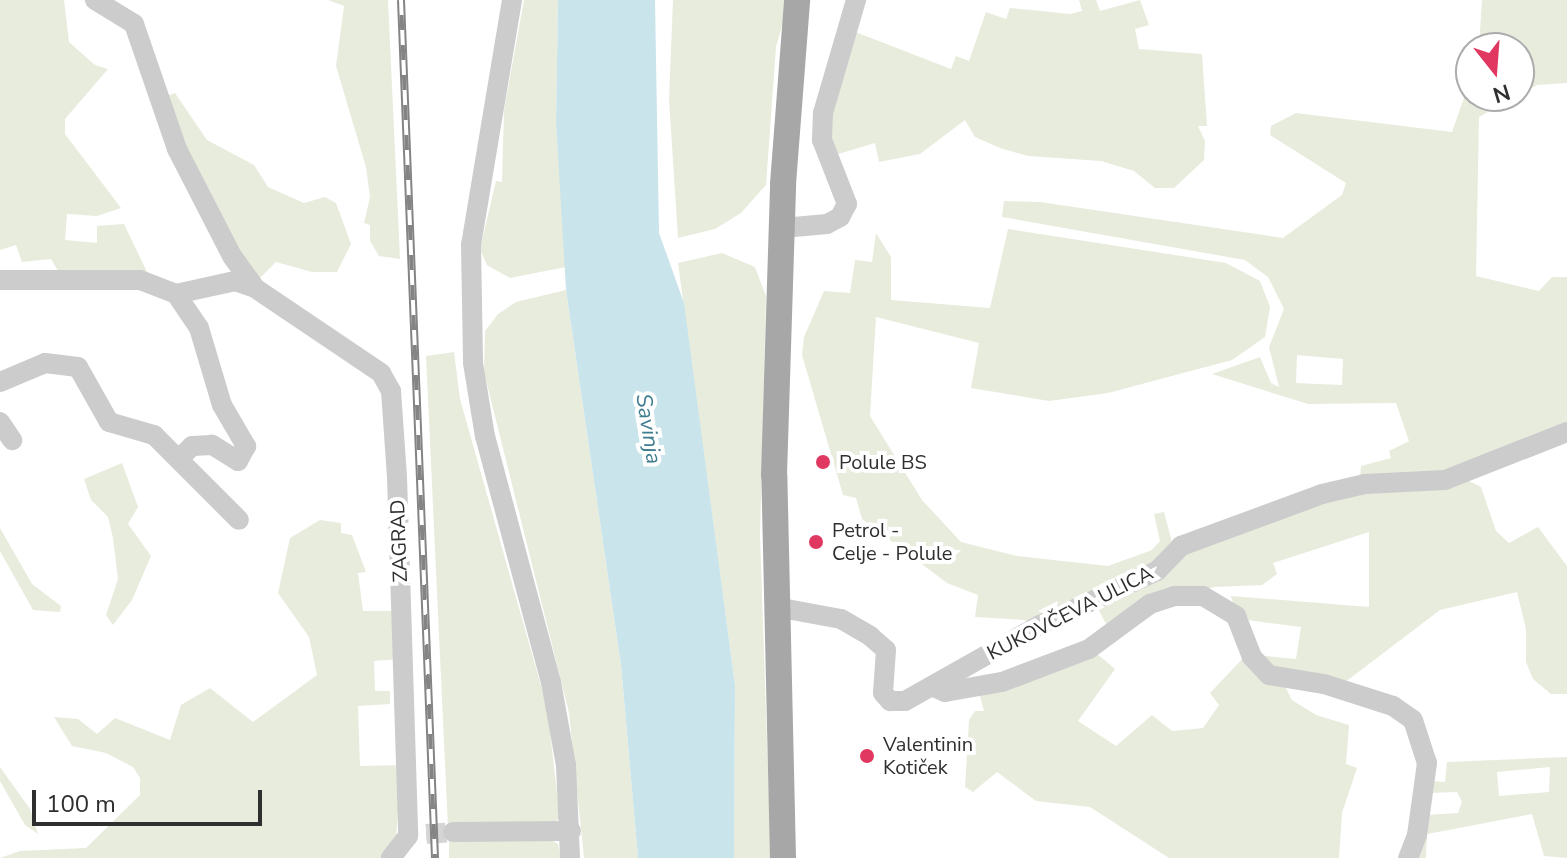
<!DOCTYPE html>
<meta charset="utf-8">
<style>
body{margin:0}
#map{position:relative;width:1567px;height:858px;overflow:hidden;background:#fff;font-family:"Nunito Sans",sans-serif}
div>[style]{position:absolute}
.green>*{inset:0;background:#e8ecdd}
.water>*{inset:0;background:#cae4eb}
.minor-tunnel>*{height:20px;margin-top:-10px;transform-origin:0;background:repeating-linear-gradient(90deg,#d5d5d5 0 20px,transparent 0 30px)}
.minor>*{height:20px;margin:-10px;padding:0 10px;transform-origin:10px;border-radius:10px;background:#ccc}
.major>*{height:26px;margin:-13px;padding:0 13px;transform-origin:13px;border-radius:13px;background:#a7a7a7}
.rail>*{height:8px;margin-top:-4px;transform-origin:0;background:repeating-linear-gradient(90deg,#fff 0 15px,#848484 0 30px);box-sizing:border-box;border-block:2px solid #848484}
.dots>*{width:22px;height:22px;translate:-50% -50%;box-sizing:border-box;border:4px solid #fff;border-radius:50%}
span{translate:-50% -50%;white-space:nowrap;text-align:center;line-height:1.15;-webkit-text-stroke:8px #fff;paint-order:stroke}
.poi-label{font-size:20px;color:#2f2f2f}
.left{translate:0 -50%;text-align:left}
.street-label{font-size:20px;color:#2f2f2f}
.water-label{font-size:22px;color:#3f7d8f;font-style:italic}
.north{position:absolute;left:1455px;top:32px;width:80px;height:80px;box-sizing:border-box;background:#fff;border:2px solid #acacac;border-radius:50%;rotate:163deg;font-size:22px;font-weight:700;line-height:32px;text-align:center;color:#2f2f2f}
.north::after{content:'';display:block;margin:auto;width:28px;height:36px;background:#e03860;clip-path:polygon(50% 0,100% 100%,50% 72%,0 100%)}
.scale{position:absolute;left:32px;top:790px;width:230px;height:36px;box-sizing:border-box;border:4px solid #2f2f2f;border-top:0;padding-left:10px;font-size:24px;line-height:28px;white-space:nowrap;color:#2f2f2f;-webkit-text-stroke:6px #fff;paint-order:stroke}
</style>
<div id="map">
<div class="green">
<i style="clip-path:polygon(0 0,64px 0,69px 42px,95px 65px,108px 69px,65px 119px,65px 134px,121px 208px,97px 216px,67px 214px,65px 240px,97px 243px,97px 226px,124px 224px,148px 274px,58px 271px,51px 259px,22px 262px,16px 245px,0 250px)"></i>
<i style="clip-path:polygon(328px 0,388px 0,400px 259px,379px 256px,370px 241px,370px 225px,364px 223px,370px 197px,366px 167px,336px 66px,344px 6px)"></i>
<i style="clip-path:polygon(524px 0,558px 0,556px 123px,566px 267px,510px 278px,487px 265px,480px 249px,496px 181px,502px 182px,504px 110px)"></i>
<i style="clip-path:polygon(673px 0,789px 0,776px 47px,766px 185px,741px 213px,715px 229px,678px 238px,669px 99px)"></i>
<i style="clip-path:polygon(1079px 0,1096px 0,1100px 11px,1140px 0,1149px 25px,1135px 29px,1139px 49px,1202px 54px,1207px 126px,1198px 126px,1205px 141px,1204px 160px,1174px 188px,1155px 188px,1134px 171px,1101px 161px,1028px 156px,1000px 148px,975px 137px,965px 120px,920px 154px,879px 162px,875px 143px,835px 155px,829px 134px,831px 114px,853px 31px,951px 69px,956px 56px,969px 61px,986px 12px,1006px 19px,1010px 8px,1070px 14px,1082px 11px)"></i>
<i style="clip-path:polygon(1482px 0,1567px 0,1567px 83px,1537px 85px,1519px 95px,1519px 48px,1479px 48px)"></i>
<i style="clip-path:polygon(evenodd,1471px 78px,1471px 96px,1516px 96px,1479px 117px,1476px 276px,1539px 291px,1552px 277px,1567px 277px,1567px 428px,1455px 472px,1360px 479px,1361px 466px,1391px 458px,1389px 451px,1409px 441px,1396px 403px,1308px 404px,1212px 374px,1260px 357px,1271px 383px,1279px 387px,1269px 347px,1284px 309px,1268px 277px,1245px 260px,1002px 217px,1004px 201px,1040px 202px,1283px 238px,1342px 195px,1346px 183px,1270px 135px,1271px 126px,1296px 113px,1452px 132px,1471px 78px,1297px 355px,1343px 359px,1342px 385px,1296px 383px,1297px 355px)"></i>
<i style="clip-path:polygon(175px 93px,207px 140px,254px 165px,268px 187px,304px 203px,325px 197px,336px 203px,351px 244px,337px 272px,312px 272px,276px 262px,257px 281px,230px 248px,163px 98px)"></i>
<i style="clip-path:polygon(1008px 229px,1226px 263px,1260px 281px,1270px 307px,1265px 337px,1232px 360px,1108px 393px,1049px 401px,971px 388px,979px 343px,876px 317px,870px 416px,922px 500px,961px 542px,1017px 556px,1108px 566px,1152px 550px,1160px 541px,1154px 514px,1164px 512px,1173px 546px,1163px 558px,1028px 625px,1025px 620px,975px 617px,978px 595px,947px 583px,862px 519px,856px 498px,843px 495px,802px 355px,804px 337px,824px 291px,850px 293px,855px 260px,872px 262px,876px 233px,891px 257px,891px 300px,990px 308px)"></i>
<i style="clip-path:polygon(722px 253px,755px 267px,766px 296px,760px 535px,771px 858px,734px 858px,735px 685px,678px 263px)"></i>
<i style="clip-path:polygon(566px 290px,621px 665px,638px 858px,584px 858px,569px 713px,484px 372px,485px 331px,498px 314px,516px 302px)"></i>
<i style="clip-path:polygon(454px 352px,460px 399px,547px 707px,560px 818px,552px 824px,448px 828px,426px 356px)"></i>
<i style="clip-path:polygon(122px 463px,138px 507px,128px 524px,151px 556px,132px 600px,113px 625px,106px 615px,118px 579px,113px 538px,108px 517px,91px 500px,84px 479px)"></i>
<i style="clip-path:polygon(1463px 478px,1481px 487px,1496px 531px,1509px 543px,1538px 527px,1567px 566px,1567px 694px,1551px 694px,1533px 679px,1526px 662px,1526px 629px,1517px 592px,1440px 610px,1340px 686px,1273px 672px,1256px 655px,1296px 659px,1301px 627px,1247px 620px,1235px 610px,1231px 596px,1369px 607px,1369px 532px,1273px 563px,1277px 574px,1262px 585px,1214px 587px,1129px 609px,1106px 624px,1097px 607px,1187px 549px,1324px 498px)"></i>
<i style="clip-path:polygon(320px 520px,341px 523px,341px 533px,352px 535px,366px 572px,358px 573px,363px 611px,397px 611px,399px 659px,374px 661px,375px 691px,390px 691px,390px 704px,358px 706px,360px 766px,401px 765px,396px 839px,385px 858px,0 858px,20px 851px,86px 848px,140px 795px,140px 778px,133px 767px,106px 753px,72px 746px,54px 717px,78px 719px,97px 734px,115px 718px,170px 740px,181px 705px,210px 688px,253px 722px,317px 675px,309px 637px,278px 593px,290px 538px)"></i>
<i style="clip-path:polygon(0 528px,32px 584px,61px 606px,60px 612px,33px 610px,0 551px)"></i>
<i style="clip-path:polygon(1095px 652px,1115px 669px,1078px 721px,1116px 746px,1152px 715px,1172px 731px,1203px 728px,1219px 705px,1210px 693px,1247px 654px,1283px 682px,1292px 700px,1316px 715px,1349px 725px,1346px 764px,1357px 768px,1342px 813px,1339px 858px,1169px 858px,1090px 807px,1036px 801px,997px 772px,973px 792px,965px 787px,969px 720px,975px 711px,984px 711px,979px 692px)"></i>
<i style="clip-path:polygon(evenodd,1567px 757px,1567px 858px,1544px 856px,1532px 814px,1427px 834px,1426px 858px,1409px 858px,1424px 815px,1458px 813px,1462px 802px,1457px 792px,1428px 793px,1430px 781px,1445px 782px,1447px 762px,1567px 757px,1550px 767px,1549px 792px,1499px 796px,1497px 772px,1550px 767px)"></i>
<i style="clip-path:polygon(0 767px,30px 809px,38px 834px,25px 825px,0 781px)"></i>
<i style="clip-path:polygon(449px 839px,548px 839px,558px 844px,561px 858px,449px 858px)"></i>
</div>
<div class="water">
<i style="clip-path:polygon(558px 0,655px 0,659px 233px,684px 303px,735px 685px,734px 858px,638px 858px,621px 665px,566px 290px,556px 123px)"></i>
</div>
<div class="minor-tunnel">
<i style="left:426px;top:834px;width:27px;rotate:-4deg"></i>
</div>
<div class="minor">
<i style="left:95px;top:0;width:46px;rotate:31.6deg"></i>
<i style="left:134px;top:24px;width:132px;rotate:71deg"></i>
<i style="left:177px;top:149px;width:120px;rotate:62.8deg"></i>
<i style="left:232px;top:256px;width:39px;rotate:54deg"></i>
<i style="left:512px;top:0;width:248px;rotate:99.5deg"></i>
<i style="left:471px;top:245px;width:118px;rotate:89deg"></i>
<i style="left:473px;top:363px;width:74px;rotate:80.7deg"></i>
<i style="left:485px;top:436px;width:255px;rotate:75deg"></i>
<i style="left:551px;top:682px;width:84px;rotate:79.8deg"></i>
<i style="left:566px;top:765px;width:93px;rotate:87.5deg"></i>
<i style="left:783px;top:228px;width:44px;rotate:-5.2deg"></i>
<i style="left:827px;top:224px;width:15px;rotate:-28deg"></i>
<i style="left:840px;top:217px;width:15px;rotate:-62deg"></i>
<i style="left:847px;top:204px;width:69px;rotate:-111.3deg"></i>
<i style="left:822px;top:140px;width:27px;rotate:-88deg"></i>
<i style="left:823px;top:113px;width:118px;rotate:-73.7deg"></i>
<i style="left:0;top:280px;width:140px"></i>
<i style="left:140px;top:280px;width:39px;rotate:21deg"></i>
<i style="left:176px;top:294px;width:60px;rotate:-12.4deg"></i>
<i style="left:235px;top:281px;width:21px;rotate:19deg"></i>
<i style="left:255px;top:288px;width:152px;rotate:34deg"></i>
<i style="left:381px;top:373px;width:21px;rotate:61deg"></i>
<i style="left:391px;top:391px;width:86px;rotate:86deg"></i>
<i style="left:397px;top:477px;width:359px;rotate:88.2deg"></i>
<i style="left:408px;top:836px;width:28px;rotate:128deg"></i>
<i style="left:176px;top:294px;width:41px;rotate:55.9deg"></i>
<i style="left:199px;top:328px;width:80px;rotate:73.4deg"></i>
<i style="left:222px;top:405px;width:48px;rotate:59.7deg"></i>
<i style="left:246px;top:446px;width:17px;rotate:118deg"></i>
<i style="left:238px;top:461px;width:31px;rotate:-148deg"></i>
<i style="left:212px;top:445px;width:20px;rotate:177deg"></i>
<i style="left:192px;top:446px;width:16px;rotate:135deg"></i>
<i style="left:0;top:382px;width:49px;rotate:-22.9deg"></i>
<i style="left:45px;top:363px;width:33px;rotate:7deg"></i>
<i style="left:78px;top:367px;width:63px;rotate:60.6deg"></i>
<i style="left:109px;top:422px;width:47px;rotate:16.1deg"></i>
<i style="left:154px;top:435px;width:120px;rotate:45deg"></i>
<i style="left:0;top:422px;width:22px;rotate:56deg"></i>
<i style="left:776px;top:607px;width:66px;rotate:10.5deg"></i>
<i style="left:841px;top:619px;width:34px;rotate:30deg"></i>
<i style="left:870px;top:636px;width:21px;rotate:41deg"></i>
<i style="left:886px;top:650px;width:43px;rotate:94deg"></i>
<i style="left:883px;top:693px;width:11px;rotate:49deg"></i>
<i style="left:890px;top:701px;width:15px"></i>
<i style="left:905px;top:701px;width:155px;rotate:-29.4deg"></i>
<i style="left:1040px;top:625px;width:129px;rotate:-24.8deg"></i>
<i style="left:1157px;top:571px;width:35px;rotate:-46deg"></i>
<i style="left:1181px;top:546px;width:150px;rotate:-20.2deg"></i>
<i style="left:1322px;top:494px;width:44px;rotate:-13.1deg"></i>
<i style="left:1365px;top:484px;width:80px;rotate:-2.9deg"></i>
<i style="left:1445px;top:480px;width:131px;rotate:-21.5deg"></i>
<i style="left:934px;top:687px;width:12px;rotate:24deg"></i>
<i style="left:945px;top:692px;width:58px;rotate:-10deg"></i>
<i style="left:1002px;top:682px;width:93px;rotate:-20.8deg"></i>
<i style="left:1089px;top:649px;width:76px;rotate:-36.4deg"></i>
<i style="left:1150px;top:604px;width:25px;rotate:-18deg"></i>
<i style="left:1174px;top:596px;width:29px"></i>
<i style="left:1203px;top:596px;width:39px;rotate:31deg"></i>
<i style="left:1236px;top:616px;width:44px;rotate:68.7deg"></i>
<i style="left:1252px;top:657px;width:25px;rotate:47deg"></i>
<i style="left:1269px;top:675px;width:56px;rotate:9.3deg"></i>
<i style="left:1324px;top:684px;width:72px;rotate:17.7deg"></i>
<i style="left:1393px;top:706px;width:24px;rotate:35deg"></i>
<i style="left:1413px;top:720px;width:45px;rotate:72deg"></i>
<i style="left:1427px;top:763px;width:73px;rotate:97.9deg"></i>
<i style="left:1417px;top:835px;width:25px;rotate:111deg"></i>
<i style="left:453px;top:832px;width:118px;rotate:-0.5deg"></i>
</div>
<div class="major">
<i style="left:783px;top:858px;width:383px;rotate:-91.3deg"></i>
<i style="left:774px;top:475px;width:291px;rotate:-88.2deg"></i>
<i style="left:783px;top:184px;width:185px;rotate:-85.6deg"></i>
</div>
<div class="rail">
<i style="left:401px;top:0;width:859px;rotate:87.73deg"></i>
</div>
<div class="dots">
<i style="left:823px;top:462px;background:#e03860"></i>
<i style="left:816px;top:542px;background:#e03860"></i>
<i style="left:867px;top:756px;background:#e03860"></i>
</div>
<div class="poi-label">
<span class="left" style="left:839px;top:462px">Polule BS</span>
<span class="left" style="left:832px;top:542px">Petrol -<br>Celje - Polule</span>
<span class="left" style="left:883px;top:756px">Valentinin<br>Kotiček</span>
</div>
<div class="street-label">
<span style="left:399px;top:541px;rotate:-92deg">ZAGRAD</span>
<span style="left:1070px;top:613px;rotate:-27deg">KUKOVČEVA ULICA</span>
</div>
<div class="water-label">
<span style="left:648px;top:429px;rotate:81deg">Savinja</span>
</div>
<div class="north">N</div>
<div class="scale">100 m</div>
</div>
